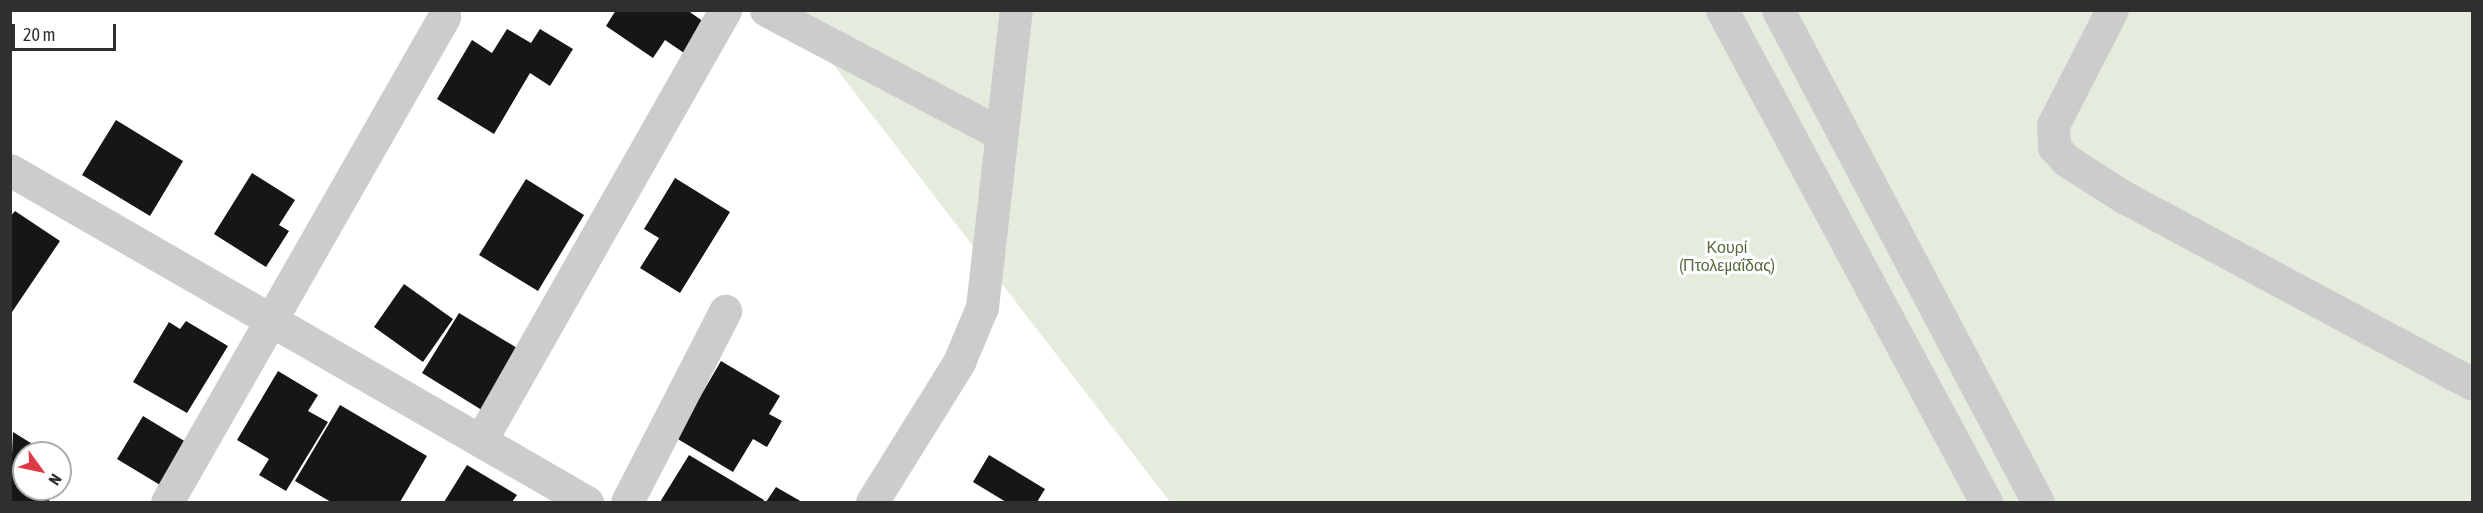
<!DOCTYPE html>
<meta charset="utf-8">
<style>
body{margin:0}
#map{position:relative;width:2483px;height:513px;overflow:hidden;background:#fff;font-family:"Asap Condensed",sans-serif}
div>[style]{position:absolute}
.green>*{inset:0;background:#e5ecde}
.building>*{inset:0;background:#161616}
.minor>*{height:33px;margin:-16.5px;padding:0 16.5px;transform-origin:16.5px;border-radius:16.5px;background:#ccc}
span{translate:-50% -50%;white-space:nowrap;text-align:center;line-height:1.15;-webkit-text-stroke:6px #fff;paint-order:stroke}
.park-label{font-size:16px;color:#52693e}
.frame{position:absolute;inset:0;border:12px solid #2f2f2f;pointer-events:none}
.north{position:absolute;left:12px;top:441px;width:60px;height:60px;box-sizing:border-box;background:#fff;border:2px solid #acacac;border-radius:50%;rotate:123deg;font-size:16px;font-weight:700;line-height:24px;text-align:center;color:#2f2f2f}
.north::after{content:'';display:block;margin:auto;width:21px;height:27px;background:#de3a46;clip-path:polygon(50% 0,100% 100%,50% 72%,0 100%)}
.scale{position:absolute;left:12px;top:24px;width:104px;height:27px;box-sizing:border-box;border:3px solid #2f2f2f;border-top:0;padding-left:8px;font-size:18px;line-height:21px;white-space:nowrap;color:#2f2f2f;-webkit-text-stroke:4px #fff;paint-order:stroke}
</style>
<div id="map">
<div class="green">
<i style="clip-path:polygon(792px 11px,2472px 11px,2472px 502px,1170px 502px)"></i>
</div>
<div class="building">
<i style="clip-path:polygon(616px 10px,687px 10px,704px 22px,684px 53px,665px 40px,653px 58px,606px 26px)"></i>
<i style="clip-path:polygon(507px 29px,531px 43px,540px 29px,573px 49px,550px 86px,530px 73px,494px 134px,437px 99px,472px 40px,492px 53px)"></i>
<i style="clip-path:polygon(116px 120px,183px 161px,150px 216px,82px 175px)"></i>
<i style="clip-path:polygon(252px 173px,295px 200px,279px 225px,289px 231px,266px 267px,214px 234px)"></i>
<i style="clip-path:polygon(675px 178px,730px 212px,680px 293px,640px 268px,659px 238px,644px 229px)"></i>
<i style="clip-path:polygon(526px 179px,584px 215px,538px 291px,479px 255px)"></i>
<i style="clip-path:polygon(15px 211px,60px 241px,10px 315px,10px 217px)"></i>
<i style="clip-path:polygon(404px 284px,453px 319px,423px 362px,374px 327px)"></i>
<i style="clip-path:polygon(459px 313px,522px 351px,485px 412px,422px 373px)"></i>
<i style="clip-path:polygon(186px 321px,228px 346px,187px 413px,133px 382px,169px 322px,180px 329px)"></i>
<i style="clip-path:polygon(721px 361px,780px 396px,769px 414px,782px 421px,767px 447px,753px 439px,733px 472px,676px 438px)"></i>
<i style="clip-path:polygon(278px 371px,318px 395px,308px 411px,328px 422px,286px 491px,259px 475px,269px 459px,237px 440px)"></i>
<i style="clip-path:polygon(340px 405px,427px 456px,400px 502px,331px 502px,295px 481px)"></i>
<i style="clip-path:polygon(143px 416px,191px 445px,165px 488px,117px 459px)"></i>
<i style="clip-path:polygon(13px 432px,47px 453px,24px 453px,24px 489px,57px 489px,48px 502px,10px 502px)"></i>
<i style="clip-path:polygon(689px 455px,764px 500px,763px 502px,660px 502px)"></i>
<i style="clip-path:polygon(989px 455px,1045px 489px,1037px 502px,1006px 502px,973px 482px)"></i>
<i style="clip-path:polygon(60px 461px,70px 468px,60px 484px)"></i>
<i style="clip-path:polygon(467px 465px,517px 495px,512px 502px,444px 502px)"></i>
<i style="clip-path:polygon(776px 487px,802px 502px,766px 502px)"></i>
</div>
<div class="minor">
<i style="left:766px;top:10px;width:266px;rotate:27.8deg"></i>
<i style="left:1722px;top:10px;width:558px;rotate:61.78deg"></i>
<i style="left:1778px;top:10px;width:556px;rotate:62.15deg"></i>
<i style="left:2112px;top:10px;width:129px;rotate:117.2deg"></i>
<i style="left:2053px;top:125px;width:22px;rotate:87deg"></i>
<i style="left:2054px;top:147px;width:18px;rotate:47deg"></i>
<i style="left:2066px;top:160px;width:67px;rotate:32.7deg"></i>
<i style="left:2122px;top:196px;width:397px;rotate:28.2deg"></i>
<i style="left:10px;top:170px;width:666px;rotate:29.92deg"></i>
<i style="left:481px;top:440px;width:494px;rotate:-60.4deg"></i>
<i style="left:167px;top:502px;width:559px;rotate:-60.27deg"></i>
<i style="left:627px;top:502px;width:215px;rotate:-62.8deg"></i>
<i style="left:872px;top:502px;width:165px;rotate:-58.1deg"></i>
<i style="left:959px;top:362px;width:60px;rotate:-67.3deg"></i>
<i style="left:982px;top:307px;width:299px;rotate:-83.5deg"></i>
</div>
<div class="park-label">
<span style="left:1727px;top:256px">Κουρί<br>(Πτολεμαΐδας)</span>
</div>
<div class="frame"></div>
<div class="north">N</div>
<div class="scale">20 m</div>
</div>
